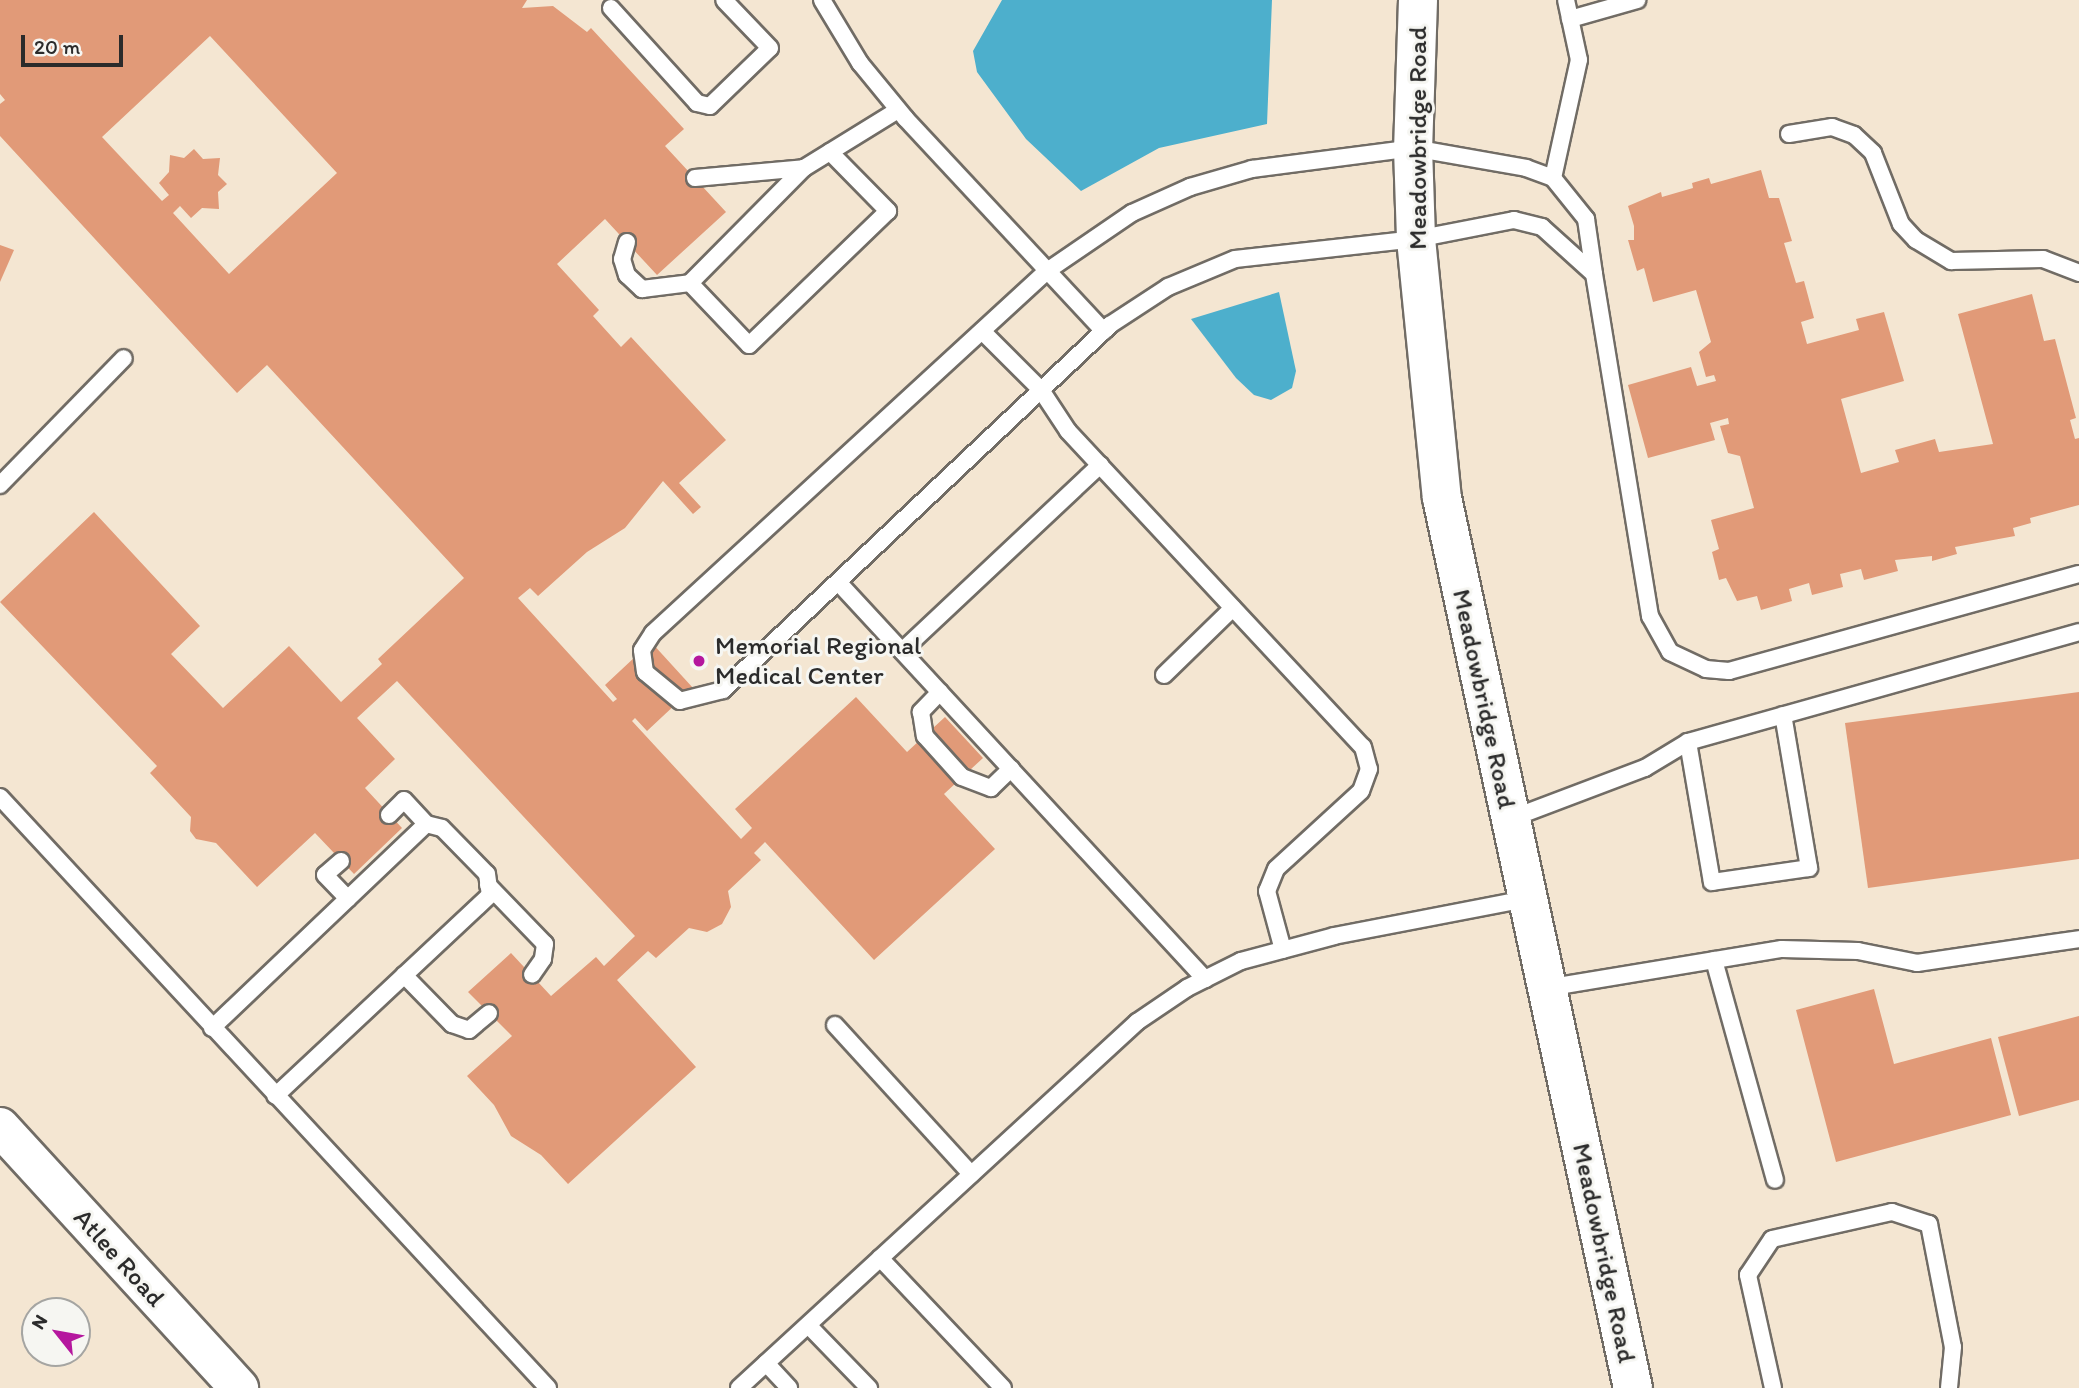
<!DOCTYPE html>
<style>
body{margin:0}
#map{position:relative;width:2079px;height:1388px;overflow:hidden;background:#f4e6d2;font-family:Itim,sans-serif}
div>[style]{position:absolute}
.water>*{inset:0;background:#4dafcc}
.building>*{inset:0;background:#e19a78}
.roads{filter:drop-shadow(2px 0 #716c65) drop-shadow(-2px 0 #716c65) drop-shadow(0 2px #716c65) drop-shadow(0 -2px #716c65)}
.service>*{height:16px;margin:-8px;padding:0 8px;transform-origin:8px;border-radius:8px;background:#fff}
.secondary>*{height:38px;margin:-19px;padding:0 19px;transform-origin:19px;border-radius:19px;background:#fff}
.dots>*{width:19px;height:19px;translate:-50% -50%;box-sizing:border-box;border:4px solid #f6f6f2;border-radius:50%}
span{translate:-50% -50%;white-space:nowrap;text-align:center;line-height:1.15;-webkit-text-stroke:6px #f6f6f2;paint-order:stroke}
.street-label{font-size:26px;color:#2b2b2b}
.poi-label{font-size:26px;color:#2b2b2b}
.left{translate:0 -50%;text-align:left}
.north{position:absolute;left:21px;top:1297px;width:70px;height:70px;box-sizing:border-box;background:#f6f6f2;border:2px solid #a5a5a2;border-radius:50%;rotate:301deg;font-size:19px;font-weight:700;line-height:28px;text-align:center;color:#2b2b2b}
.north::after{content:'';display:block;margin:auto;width:24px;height:32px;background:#b5179e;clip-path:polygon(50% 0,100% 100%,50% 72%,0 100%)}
.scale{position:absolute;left:21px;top:35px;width:102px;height:32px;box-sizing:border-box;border:4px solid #2b2b2b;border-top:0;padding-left:9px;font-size:21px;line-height:24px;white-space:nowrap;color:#2b2b2b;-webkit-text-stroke:5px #f6f6f2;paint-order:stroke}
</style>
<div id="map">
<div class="water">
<i style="clip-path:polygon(1002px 0,1272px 0,1267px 124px,1159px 148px,1081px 191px,1026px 139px,977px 72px,973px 51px)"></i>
<i style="clip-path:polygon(1279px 292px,1296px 371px,1292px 388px,1271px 400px,1254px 395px,1236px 378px,1191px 319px)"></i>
</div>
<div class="building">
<i style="clip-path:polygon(evenodd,0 0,527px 0,522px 8px,553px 6px,587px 32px,591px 28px,684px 129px,665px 146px,726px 212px,657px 275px,605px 219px,557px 264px,599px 310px,593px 316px,621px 347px,631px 337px,726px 440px,679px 483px,701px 507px,693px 514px,663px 481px,625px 528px,587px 552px,538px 596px,530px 588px,518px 598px,613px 702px,617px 699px,605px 685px,651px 642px,693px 688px,647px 731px,635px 718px,632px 721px,741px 839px,752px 828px,735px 809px,856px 697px,907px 752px,945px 717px,983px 758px,944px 794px,995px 849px,874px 960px,765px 842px,754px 853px,761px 860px,728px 891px,731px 907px,722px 924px,707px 932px,689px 928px,656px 958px,648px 951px,617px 980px,696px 1067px,568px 1184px,541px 1155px,511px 1136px,494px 1105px,467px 1076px,512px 1036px,468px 992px,511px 953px,551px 996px,596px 957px,604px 966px,635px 936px,397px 681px,357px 718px,395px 759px,365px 788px,402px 828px,354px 874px,315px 833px,257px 887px,216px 843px,196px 839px,190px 831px,191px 817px,150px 773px,157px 766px,0 602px,94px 512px,200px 626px,171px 654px,223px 708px,289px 646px,341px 702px,382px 664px,378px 659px,464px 578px,267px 365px,237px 393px,0 136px,0 104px,5px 100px,0 94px,0 0,210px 36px,337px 173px,229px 274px,173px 213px,180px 206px,191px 218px,202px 208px,219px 209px,218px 192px,227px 184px,218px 175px,220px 158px,203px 159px,194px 149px,184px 158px,170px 155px,169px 172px,159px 183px,169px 195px,162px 201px,102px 137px,210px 36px)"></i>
<i style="clip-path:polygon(1761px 170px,1769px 198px,1779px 198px,1792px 241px,1784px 243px,1796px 283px,1804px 281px,1814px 318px,1801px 322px,1807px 344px,1859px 330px,1856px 319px,1884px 312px,1904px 381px,1841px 399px,1861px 473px,1899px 462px,1895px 450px,1935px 439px,1939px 452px,1993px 444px,1958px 314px,2032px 294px,2044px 341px,2055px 339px,2076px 418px,2070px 420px,2075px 439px,2079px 438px,2079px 505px,2030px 518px,2031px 523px,2013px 528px,2015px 536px,1955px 547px,1957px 554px,1932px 561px,1932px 556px,1895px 560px,1898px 571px,1864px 580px,1861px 569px,1840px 574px,1843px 587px,1812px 595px,1809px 583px,1789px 589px,1792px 601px,1761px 610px,1757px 596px,1737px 601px,1726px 578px,1719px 580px,1712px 552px,1719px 549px,1711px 520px,1754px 508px,1740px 456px,1728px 453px,1720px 426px,1729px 424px,1728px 418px,1710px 423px,1715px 440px,1648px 458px,1628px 385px,1691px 367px,1697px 386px,1716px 381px,1714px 375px,1706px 377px,1699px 352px,1711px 342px,1696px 290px,1653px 302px,1644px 268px,1637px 271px,1628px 240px,1634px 240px,1634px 226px,1628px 206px,1661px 192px,1662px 197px,1693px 188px,1692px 183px,1709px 178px,1711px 184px)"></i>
<i style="clip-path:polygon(0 245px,14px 250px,0 282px)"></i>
<i style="clip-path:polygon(2079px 692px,2079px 859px,1868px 888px,1845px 723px)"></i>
<i style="clip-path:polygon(1874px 989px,1894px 1064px,1991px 1038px,2011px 1115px,1836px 1162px,1796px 1010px)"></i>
<i style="clip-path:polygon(2079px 1016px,2079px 1100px,2019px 1116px,1998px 1037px)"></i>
</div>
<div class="roads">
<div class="service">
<i style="left:822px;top:0;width:74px;rotate:58.9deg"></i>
<i style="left:860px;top:63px;width:72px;rotate:50.6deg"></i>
<i style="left:906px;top:119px;width:290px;rotate:47deg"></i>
<i style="left:611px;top:8px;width:128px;rotate:47.8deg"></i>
<i style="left:697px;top:103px;width:13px;rotate:13deg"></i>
<i style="left:710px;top:106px;width:83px;rotate:-44deg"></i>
<i style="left:770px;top:48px;width:66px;rotate:-133.8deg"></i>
<i style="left:1570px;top:19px;width:70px;rotate:-15.8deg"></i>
<i style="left:1789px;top:134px;width:44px;rotate:-9.2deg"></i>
<i style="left:1832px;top:127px;width:23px;rotate:20deg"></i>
<i style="left:1854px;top:135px;width:26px;rotate:43deg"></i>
<i style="left:1873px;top:153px;width:76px;rotate:68.5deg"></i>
<i style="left:1901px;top:224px;width:22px;rotate:47deg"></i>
<i style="left:1916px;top:240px;width:41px;rotate:31deg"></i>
<i style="left:1951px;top:261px;width:92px;rotate:-1.2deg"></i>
<i style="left:2043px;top:259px;width:39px;rotate:21deg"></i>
<i style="left:1413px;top:148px;width:115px;rotate:10deg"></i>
<i style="left:1526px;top:168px;width:29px;rotate:20deg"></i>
<i style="left:1553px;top:178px;width:53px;rotate:51.2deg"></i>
<i style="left:1586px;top:219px;width:56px;rotate:81.7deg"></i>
<i style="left:1594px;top:274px;width:70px;rotate:-137.9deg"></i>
<i style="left:1542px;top:227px;width:29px;rotate:-166deg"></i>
<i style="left:1514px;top:220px;width:100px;rotate:169deg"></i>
<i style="left:1416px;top:239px;width:182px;rotate:173.7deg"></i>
<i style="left:1235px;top:259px;width:73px;rotate:157.3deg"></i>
<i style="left:1168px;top:287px;width:69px;rotate:146.8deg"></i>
<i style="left:1110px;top:325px;width:532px;rotate:136.68deg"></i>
<i style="left:723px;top:690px;width:44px;rotate:165.7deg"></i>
<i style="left:680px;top:701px;width:45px;rotate:-140.4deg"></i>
<i style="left:645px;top:672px;width:22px;rotate:-98deg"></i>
<i style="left:642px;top:650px;width:20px;rotate:-57deg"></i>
<i style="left:653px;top:633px;width:535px;rotate:-42.58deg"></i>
<i style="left:1047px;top:271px;width:103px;rotate:-34.3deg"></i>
<i style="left:1132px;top:213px;width:64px;rotate:-24.1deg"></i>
<i style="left:1190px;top:187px;width:65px;rotate:-16.2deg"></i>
<i style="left:1252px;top:169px;width:162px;rotate:-7.4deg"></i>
<i style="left:830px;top:152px;width:83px;rotate:45.5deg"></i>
<i style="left:888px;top:211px;width:193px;rotate:136deg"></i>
<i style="left:749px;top:345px;width:86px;rotate:-133.6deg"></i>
<i style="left:690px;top:283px;width:162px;rotate:-45.3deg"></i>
<i style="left:804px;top:168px;width:110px;rotate:-31.7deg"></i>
<i style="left:695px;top:178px;width:109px;rotate:-5.2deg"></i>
<i style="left:1553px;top:178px;width:121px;rotate:-77.6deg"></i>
<i style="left:1579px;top:60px;width:61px;rotate:-102.2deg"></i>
<i style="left:627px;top:242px;width:18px;rotate:106deg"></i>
<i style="left:622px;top:259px;width:17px;rotate:73deg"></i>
<i style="left:627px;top:275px;width:21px;rotate:43deg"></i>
<i style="left:642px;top:289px;width:48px;rotate:-7.1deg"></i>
<i style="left:1594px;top:274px;width:347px;rotate:80.7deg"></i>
<i style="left:1650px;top:616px;width:41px;rotate:60.9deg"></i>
<i style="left:1670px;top:652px;width:40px;rotate:25deg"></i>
<i style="left:1706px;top:669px;width:23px;rotate:5deg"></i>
<i style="left:1729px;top:671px;width:363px;rotate:-15.5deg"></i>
<i style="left:982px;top:331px;width:83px;rotate:45deg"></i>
<i style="left:1041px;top:390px;width:49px;rotate:56.6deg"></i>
<i style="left:1068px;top:431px;width:432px;rotate:47deg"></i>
<i style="left:1363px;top:747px;width:23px;rotate:75deg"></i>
<i style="left:1369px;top:769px;width:23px;rotate:110deg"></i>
<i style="left:1361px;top:791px;width:115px;rotate:137.5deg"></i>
<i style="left:1276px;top:869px;width:24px;rotate:112deg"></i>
<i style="left:1267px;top:891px;width:61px;rotate:74.8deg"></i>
<i style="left:0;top:485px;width:177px;rotate:-45.7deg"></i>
<i style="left:838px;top:582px;width:541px;rotate:47.25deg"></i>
<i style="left:902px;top:651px;width:272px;rotate:-43.2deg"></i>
<i style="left:1164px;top:675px;width:96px;rotate:-44.2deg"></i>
<i style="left:940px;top:692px;width:28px;rotate:134deg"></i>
<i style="left:921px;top:712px;width:24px;rotate:81deg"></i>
<i style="left:925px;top:736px;width:55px;rotate:47.9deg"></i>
<i style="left:962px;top:777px;width:31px;rotate:21deg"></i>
<i style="left:991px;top:788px;width:28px;rotate:-44deg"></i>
<i style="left:1688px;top:742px;width:142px;rotate:80.3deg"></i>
<i style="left:1712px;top:882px;width:98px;rotate:-8.2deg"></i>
<i style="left:1809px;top:868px;width:155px;rotate:-99.6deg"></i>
<i style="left:0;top:797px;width:806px;rotate:47.16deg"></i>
<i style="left:389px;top:815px;width:21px;rotate:-45deg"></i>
<i style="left:404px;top:800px;width:33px;rotate:47deg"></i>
<i style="left:1510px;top:819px;width:144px;rotate:-20.7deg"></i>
<i style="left:1645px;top:768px;width:50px;rotate:-31.2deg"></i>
<i style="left:1688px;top:742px;width:406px;rotate:-15.7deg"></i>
<i style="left:341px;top:861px;width:21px;rotate:139deg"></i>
<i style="left:325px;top:875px;width:33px;rotate:46deg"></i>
<i style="left:488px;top:885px;width:82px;rotate:46deg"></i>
<i style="left:545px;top:944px;width:15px;rotate:98deg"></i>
<i style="left:543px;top:959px;width:19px;rotate:125deg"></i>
<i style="left:1714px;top:960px;width:228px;rotate:74.5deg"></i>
<i style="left:404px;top:975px;width:69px;rotate:45.6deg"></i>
<i style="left:452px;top:1024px;width:18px;rotate:19deg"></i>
<i style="left:469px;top:1030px;width:26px;rotate:-40deg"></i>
<i style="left:1546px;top:988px;width:239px;rotate:-9.4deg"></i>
<i style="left:1782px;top:949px;width:76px;rotate:1.5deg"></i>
<i style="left:1858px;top:951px;width:60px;rotate:11.5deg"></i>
<i style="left:1917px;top:963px;width:164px;rotate:-8.4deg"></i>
<i style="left:835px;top:1025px;width:202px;rotate:47.6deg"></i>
<i style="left:212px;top:1028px;width:296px;rotate:-43.6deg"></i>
<i style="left:426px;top:824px;width:16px;rotate:14deg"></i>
<i style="left:442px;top:828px;width:64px;rotate:45.6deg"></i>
<i style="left:487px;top:874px;width:21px;rotate:82deg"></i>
<i style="left:490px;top:895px;width:294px;rotate:136.9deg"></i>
<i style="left:880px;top:1258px;width:179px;rotate:46.6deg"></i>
<i style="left:808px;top:1325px;width:88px;rotate:45.9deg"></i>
<i style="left:766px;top:1363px;width:34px;rotate:47deg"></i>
<i style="left:739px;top:1388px;width:541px;rotate:-42.6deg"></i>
<i style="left:1137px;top:1022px;width:60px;rotate:-34.2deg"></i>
<i style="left:1187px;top:988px;width:60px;rotate:-26.6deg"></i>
<i style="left:1241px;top:961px;width:96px;rotate:-15deg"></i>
<i style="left:1334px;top:936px;width:196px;rotate:-10.9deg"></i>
<i style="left:1773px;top:1388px;width:116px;rotate:-102.5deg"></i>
<i style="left:1748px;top:1275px;width:43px;rotate:-56.3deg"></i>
<i style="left:1772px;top:1239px;width:123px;rotate:-12.7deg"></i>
<i style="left:1892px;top:1212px;width:39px;rotate:18deg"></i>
<i style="left:1929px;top:1224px;width:125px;rotate:79deg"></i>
<i style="left:1953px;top:1347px;width:41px;rotate:95.6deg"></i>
</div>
<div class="secondary">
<i style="left:1418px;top:0;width:148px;rotate:91.9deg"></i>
<i style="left:1413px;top:148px;width:91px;rotate:88.1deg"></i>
<i style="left:1416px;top:239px;width:260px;rotate:84.3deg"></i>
<i style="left:1442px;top:498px;width:910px;rotate:77.89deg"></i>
<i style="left:0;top:1127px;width:354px;rotate:47.5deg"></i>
</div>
</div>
<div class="dots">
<i style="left:699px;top:661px;background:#b5179e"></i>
</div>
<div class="street-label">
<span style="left:1418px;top:138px;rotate:-90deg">Meadowbridge Road</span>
<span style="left:1484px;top:699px;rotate:78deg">Meadowbridge Road</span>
<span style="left:1604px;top:1253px;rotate:78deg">Meadowbridge Road</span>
<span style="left:119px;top:1258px;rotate:48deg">Atlee Road</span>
</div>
<div class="poi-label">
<span class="left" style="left:715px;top:661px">Memorial Regional<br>Medical Center</span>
</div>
<div class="north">N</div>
<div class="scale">20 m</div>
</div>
